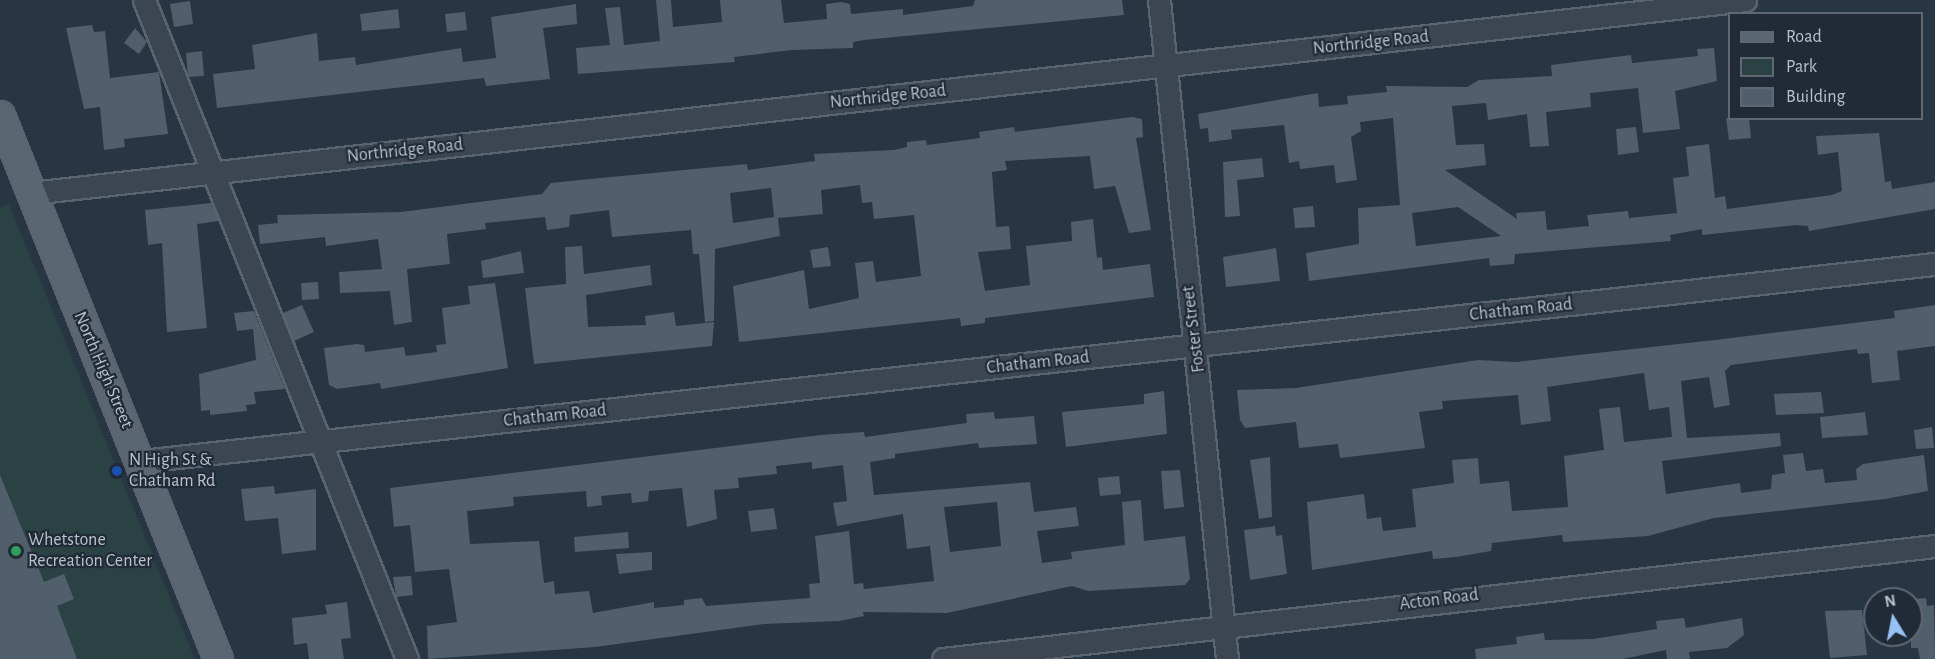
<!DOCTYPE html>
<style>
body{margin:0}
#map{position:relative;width:1935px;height:659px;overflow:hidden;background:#283542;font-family:"Alegreya Sans",sans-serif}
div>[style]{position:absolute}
.green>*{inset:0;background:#2a4243}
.building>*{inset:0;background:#515e6c}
.roads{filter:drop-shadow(2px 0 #5a646f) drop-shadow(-2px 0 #5a646f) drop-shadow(0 2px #5a646f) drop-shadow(0 -2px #5a646f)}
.minor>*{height:21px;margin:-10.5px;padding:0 10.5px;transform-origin:10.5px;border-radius:10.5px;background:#3c4651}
.major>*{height:27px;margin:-13.5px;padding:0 13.5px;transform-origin:13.5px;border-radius:13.5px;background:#5a6671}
.dots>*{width:16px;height:16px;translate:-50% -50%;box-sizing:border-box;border:3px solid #212b37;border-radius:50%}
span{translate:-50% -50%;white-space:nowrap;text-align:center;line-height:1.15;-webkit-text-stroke:4.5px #212b37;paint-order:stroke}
.street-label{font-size:18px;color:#b9c1cb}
.poi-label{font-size:18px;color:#b9c1cb}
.left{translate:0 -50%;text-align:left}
.legend{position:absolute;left:1728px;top:12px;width:195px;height:108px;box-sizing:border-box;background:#212b37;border:2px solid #5e6772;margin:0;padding:8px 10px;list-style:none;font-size:18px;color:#b9c1cb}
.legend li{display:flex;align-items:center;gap:12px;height:30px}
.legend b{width:30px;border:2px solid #5e6772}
.north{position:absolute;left:1863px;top:587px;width:60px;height:60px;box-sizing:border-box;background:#212b37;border:2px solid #5e6772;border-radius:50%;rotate:350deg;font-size:16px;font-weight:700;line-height:24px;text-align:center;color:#b9c1cb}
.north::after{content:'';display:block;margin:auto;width:21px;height:27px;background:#95c1f4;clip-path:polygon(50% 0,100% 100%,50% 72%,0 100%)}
</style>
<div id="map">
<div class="green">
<i style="clip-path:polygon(9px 204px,195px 659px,0 659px,0 207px)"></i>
</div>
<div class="building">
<i style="clip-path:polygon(656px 0,671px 0,673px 27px,722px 22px,720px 0,781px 0,784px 23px,827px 19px,826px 4px,841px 2px,850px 4px,851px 14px,903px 9px,903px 15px,973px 6px,975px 0,1122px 0,1124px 15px,864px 40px,853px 42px,853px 48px,792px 50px,734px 57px,735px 62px,578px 74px,576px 48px,610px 45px,605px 8px,620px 7px,624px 45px,660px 41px)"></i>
<i style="clip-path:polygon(190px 1px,193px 24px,174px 27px,170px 4px)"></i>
<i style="clip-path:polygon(576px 4px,577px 24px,543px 28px,550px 79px,486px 86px,484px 78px,217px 108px,213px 74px,255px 69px,252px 45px,317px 33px,319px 61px,355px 57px,356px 65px,461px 48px,463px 62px,496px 58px,491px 17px)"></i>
<i style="clip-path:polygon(398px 9px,400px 28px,362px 31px,360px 14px)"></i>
<i style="clip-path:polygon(465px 12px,467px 30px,447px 32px,445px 14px)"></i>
<i style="clip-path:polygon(92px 25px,94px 32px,105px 31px,110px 78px,159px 72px,168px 134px,124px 139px,125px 147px,104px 150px,100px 107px,84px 109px,66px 28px)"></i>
<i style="clip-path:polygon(135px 28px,147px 42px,139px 54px,124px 43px)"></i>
<i style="clip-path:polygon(evenodd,1714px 48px,1717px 81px,1675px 91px,1680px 129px,1643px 133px,1638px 88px,1590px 93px,1591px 107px,1546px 112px,1549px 146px,1530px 147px,1527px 114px,1488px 120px,1486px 103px,1452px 106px,1456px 145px,1484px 144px,1486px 165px,1445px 170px,1517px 219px,1516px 213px,1545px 211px,1547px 230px,1589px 226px,1587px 215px,1628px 211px,1629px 218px,1677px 213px,1673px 178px,1689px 176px,1686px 147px,1709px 144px,1715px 198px,1725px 196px,1727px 209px,1832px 195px,1842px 191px,1838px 152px,1818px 155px,1816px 136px,1879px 133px,1885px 182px,1891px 181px,1892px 189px,1935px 182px,1935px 209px,1809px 231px,1808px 226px,1796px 225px,1702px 235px,1702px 229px,1670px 235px,1671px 241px,1515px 254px,1514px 264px,1490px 266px,1489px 258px,1309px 281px,1306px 253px,1359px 244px,1358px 208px,1400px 205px,1393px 118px,1360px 122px,1361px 131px,1351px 137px,1357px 180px,1336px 183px,1334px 165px,1300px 169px,1299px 161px,1289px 163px,1284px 125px,1231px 130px,1232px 139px,1209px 142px,1208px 128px,1200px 129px,1198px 114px,1300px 96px,1318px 93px,1319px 107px,1348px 104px,1347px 96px,1387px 92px,1386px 86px,1467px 87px,1479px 80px,1552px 76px,1551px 65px,1631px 55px,1632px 63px,1698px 56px,1697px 49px,1714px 48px,1458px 207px,1501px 236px,1416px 246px,1412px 213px,1458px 207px)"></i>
<i style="clip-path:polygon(202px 51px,204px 76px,188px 77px,186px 53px)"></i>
<i style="clip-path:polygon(evenodd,1132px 117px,1142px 119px,1143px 137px,1136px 138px,1151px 230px,1129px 233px,1115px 186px,1094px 189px,1090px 156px,1005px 161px,1007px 170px,992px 172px,996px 227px,1009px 226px,1011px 249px,978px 252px,985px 291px,1030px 285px,1026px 246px,1072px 241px,1071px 222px,1093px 219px,1097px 258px,1102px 257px,1103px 270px,1150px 264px,1154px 297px,985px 318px,985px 323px,961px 326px,960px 318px,739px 342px,733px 286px,804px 270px,809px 309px,859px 298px,855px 263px,873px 261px,876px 282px,921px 276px,914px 215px,874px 219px,872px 202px,862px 203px,860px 185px,821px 190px,823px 214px,778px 218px,780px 236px,715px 249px,714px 321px,705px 322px,699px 254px,693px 254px,691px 230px,612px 237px,609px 210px,570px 215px,569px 227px,547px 230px,545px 217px,485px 223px,486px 229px,447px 234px,450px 264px,407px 269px,412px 322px,394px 325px,390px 291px,340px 293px,339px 272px,382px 269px,378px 239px,326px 246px,325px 237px,260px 244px,258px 225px,278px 223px,277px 215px,401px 212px,542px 194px,551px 183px,580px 180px,747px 164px,748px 170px,815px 161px,814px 154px,894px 150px,907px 147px,907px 142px,926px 140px,927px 145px,980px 138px,979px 132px,1014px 127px,1015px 132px,1132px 117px,771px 188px,774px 217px,733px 223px,730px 193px,771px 188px)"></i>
<i style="clip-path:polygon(1726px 118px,1749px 118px,1751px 138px,1729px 140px)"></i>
<i style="clip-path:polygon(1636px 127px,1639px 152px,1618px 155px,1616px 129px)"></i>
<i style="clip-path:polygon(1262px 158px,1264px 177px,1237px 180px,1240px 216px,1225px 217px,1223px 162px)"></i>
<i style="clip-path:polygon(211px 203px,219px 221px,197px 224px,207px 328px,167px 332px,162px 243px,148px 245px,145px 210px)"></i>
<i style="clip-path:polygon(1313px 206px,1315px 227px,1295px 228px,1293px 208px)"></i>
<i style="clip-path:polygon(582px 246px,584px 274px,650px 265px,652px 285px,586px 295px,588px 327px,646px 325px,645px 316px,674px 312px,676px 326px,714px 322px,712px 346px,534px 364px,525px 288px,566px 284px,565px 247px)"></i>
<i style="clip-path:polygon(828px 247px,831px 266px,813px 268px,810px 250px)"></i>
<i style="clip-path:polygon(1276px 248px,1280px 281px,1226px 287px,1223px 257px)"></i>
<i style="clip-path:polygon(521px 251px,524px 273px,483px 278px,481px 261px)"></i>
<i style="clip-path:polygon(318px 282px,319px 299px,302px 300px,301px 283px)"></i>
<i style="clip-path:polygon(495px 283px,508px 368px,381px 389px,380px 383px,337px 389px,329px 385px,324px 348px,357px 344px,364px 345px,365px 352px,404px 347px,406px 356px,437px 352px,436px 345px,446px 344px,442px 308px,470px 304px,468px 286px)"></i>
<i style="clip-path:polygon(302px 305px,314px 332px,294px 341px,283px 313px)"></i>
<i style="clip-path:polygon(1935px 305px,1935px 346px,1897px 351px,1900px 380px,1872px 383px,1869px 353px,1858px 354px,1857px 349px,1731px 365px,1725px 371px,1730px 405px,1714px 408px,1709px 377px,1681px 381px,1687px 438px,1780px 433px,1781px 446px,1662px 461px,1666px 494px,1740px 483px,1741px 493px,1771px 489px,1772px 475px,1785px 473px,1783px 455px,1803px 453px,1806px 471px,1823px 469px,1825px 483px,1857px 480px,1856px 469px,1863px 464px,1924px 455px,1928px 491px,1885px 499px,1714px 518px,1648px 536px,1563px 542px,1562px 535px,1492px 543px,1491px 551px,1456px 557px,1433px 559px,1432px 551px,1312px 570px,1307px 502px,1364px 494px,1367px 519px,1381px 517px,1383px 531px,1416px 527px,1412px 489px,1454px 483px,1452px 460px,1478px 458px,1480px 484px,1509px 481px,1512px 511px,1568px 507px,1564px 456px,1604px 450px,1599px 409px,1620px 407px,1624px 442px,1672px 437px,1669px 407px,1649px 410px,1644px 373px,1547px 387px,1551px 421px,1521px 425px,1518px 395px,1442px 401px,1443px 409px,1419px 412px,1425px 448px,1340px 458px,1338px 444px,1299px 448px,1296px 422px,1245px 428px,1240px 420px,1237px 390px,1296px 388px,1478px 360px,1516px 362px,1715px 340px,1895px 318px,1894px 311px)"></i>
<i style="clip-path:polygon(254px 311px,285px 389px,254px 392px,256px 404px,246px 405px,247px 411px,210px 415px,210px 410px,201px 411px,199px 374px,256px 360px,253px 329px,237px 331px,234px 313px)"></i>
<i style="clip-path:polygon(1164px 391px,1167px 434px,1066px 447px,1062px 412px,1144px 404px,1144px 394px)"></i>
<i style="clip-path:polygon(1821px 392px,1824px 413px,1776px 415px,1774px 394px)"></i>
<i style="clip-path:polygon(evenodd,994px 412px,995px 419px,1034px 416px,1037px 444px,979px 448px,978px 443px,895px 454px,895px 458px,870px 462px,874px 495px,1030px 482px,1034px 512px,1076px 507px,1079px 526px,1037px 531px,1042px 563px,1072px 559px,1071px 552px,1125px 545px,1122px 502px,1141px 500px,1144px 541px,1185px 536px,1190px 579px,1185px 585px,1088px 591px,1072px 586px,947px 613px,863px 612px,864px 616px,839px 621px,764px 624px,595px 647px,428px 659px,427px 626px,457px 622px,449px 569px,415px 572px,410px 525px,394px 527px,390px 488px,821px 435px,864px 432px,865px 437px,967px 423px,966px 414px,994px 412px,812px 462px,812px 469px,843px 465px,847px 501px,833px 503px,837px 526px,903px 514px,907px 549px,930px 546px,934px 581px,864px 589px,863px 583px,854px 584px,849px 531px,815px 536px,820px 583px,809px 584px,810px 598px,706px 606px,702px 598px,684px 600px,684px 605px,654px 608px,654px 602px,593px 613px,589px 591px,555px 594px,554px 581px,544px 583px,539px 541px,470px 544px,467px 511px,514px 506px,513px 497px,586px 491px,587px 507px,602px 505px,601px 496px,631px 493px,632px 503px,648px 501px,649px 491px,682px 488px,687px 527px,717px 519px,714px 490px,739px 488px,738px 478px,777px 474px,776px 466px,812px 462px,994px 412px,997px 502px,1001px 546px,950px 552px,944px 507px,997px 502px)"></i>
<i style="clip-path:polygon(1865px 412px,1868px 435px,1822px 438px,1820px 417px)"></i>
<i style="clip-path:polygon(1932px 427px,1934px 448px,1916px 449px,1914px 430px)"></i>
<i style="clip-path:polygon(1270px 457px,1272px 517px,1259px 519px,1250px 460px)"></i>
<i style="clip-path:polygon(1180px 470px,1184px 507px,1164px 509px,1161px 471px)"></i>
<i style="clip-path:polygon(0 475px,44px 582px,64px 574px,74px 599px,57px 606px,77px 659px,0 659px)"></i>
<i style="clip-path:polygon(1119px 476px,1121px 494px,1100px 496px,1098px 478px)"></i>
<i style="clip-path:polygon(274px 486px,275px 494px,316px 489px,316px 550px,282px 554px,278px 518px,245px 521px,241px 489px)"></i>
<i style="clip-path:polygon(774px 508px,777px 529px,751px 532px,748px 511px)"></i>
<i style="clip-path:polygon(1275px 526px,1276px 536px,1282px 535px,1287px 574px,1250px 580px,1244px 530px)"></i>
<i style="clip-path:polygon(628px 532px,629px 548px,575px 552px,574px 537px)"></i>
<i style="clip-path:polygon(652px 552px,652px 570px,619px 574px,616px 554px)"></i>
<i style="clip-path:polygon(411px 576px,413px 595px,396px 597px,393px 577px)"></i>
<i style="clip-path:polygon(1926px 598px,1927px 606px,1934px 605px,1935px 659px,1920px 659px,1918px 648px,1911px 648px,1911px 599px)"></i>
<i style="clip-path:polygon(347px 602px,351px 638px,341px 639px,344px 659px,309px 659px,307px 643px,294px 645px,292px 618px,327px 614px,325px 605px)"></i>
<i style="clip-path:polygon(1862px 610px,1867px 655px,1830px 658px,1825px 611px)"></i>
<i style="clip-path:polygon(1684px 618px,1686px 628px,1742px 618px,1744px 635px,1727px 648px,1689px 652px,1690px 659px,1667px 659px,1666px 650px,1623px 659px,1476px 659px,1475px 649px,1517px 644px,1516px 637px,1544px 633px,1545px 640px,1593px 639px,1657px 629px,1656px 621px)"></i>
</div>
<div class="roads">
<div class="minor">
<i style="left:144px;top:0;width:710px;rotate:68.24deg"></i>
<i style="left:1159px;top:0;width:662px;rotate:84.11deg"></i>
<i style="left:31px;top:193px;width:1725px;rotate:-6.42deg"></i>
<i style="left:141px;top:461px;width:1805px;rotate:-6.27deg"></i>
<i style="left:943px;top:659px;width:998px;rotate:-6.5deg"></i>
</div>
<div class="major">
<i style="left:0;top:115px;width:586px;rotate:68.16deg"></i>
</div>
</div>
<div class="dots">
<i style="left:117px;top:471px;background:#1a4fb4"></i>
<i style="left:16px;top:551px;background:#2e9e5b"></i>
</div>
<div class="street-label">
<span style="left:1371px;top:43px;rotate:-6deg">Northridge Road</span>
<span style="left:888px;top:97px;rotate:-6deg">Northridge Road</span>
<span style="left:405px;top:151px;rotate:-6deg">Northridge Road</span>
<span style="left:1521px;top:310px;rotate:-6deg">Chatham Road</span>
<span style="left:1194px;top:329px;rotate:-97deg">Foster Street</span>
<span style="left:1038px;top:363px;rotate:-6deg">Chatham Road</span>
<span style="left:103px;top:370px;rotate:67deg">North High Street</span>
<span style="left:555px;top:416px;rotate:-6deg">Chatham Road</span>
<span style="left:1439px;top:600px;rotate:-7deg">Acton Road</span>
</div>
<div class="poi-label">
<span class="left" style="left:129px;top:471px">N High St &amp;<br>Chatham Rd</span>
<span class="left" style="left:28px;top:551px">Whetstone<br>Recreation Center</span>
</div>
<ul class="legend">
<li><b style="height:8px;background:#5a6671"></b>Road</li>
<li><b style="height:16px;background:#2a4243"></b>Park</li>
<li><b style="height:16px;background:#515e6c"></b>Building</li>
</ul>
<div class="north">N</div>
</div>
